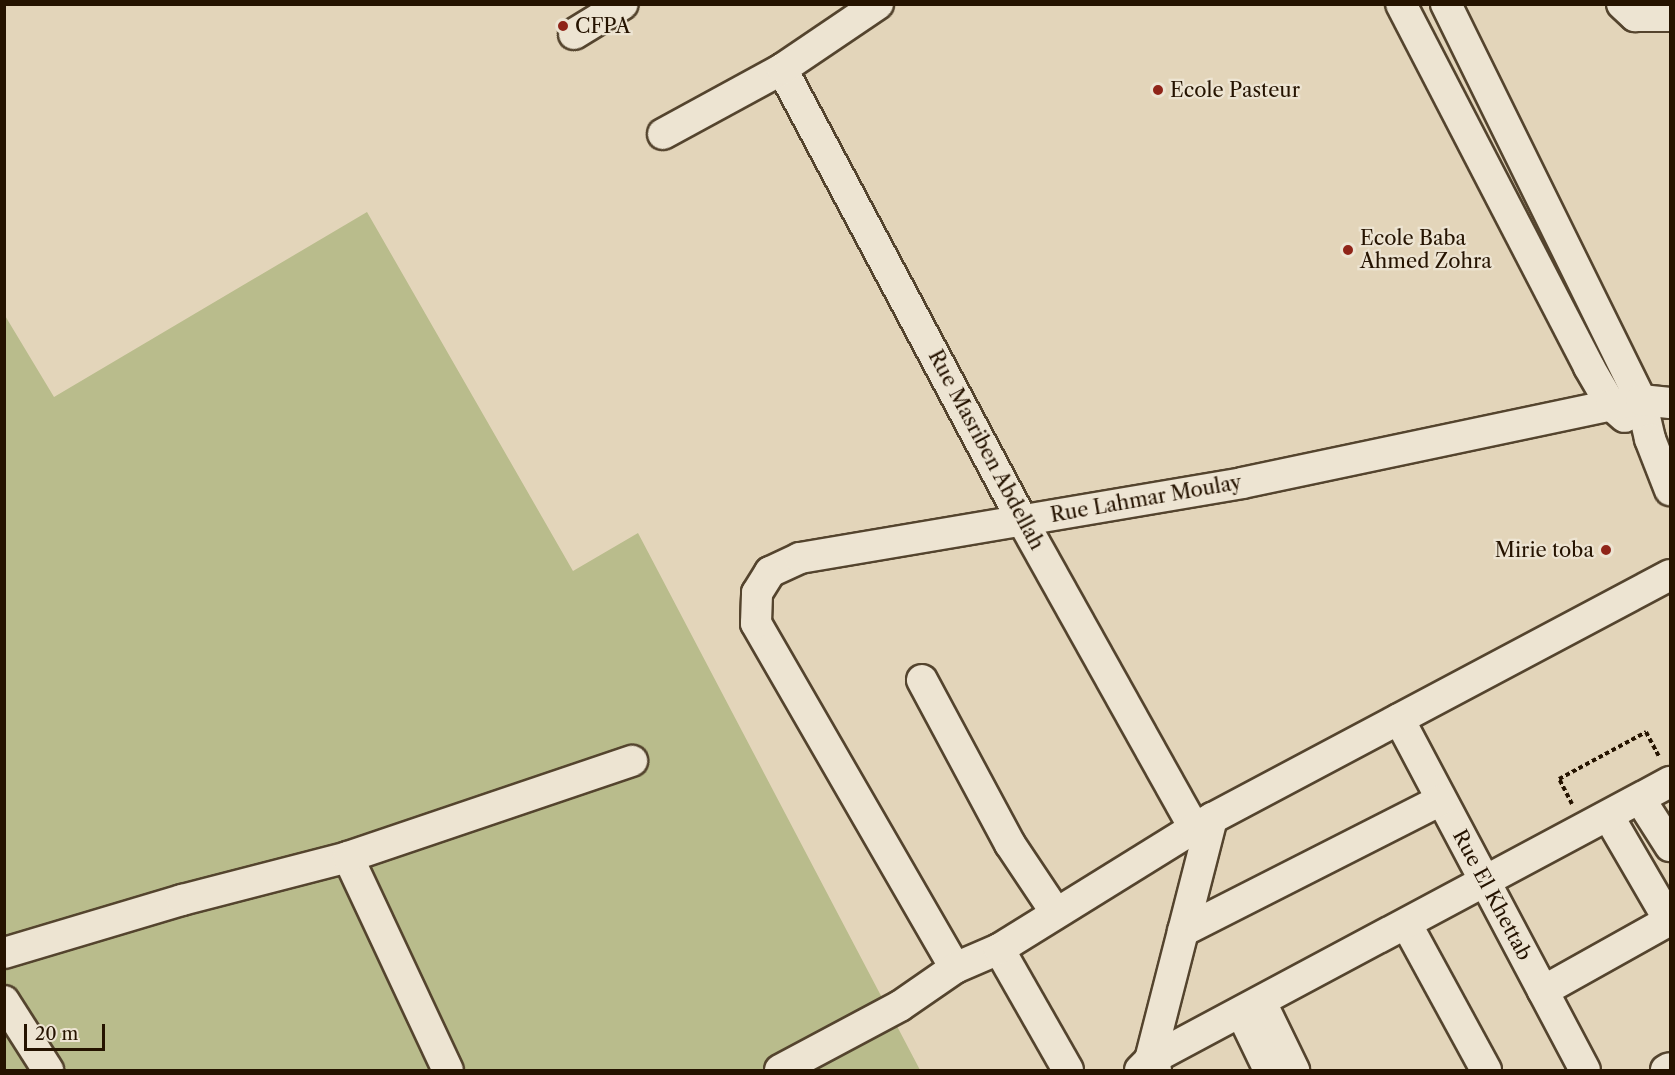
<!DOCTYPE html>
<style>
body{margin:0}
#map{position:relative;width:1675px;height:1075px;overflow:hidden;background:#e3d5ba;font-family:"Libre Caslon Text",serif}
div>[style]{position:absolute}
.green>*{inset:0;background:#b9bc8c}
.path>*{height:4px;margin-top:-2px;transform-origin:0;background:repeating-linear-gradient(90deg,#251300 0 4.5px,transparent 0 7.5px)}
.roads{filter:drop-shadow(2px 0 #54442e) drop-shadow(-2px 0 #54442e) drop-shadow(0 2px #54442e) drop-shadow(0 -2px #54442e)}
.minor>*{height:30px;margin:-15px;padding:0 15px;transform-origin:15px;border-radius:15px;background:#ede4d2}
.dots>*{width:16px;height:16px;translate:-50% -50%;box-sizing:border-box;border:3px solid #ede4d2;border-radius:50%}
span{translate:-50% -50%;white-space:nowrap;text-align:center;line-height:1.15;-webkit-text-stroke:4.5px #ede4d2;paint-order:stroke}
.poi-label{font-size:20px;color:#251300}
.left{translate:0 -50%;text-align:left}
.right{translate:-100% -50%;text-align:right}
.street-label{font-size:20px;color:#251300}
.frame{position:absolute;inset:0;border:6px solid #251300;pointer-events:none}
.scale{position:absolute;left:24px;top:1024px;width:81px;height:27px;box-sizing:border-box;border:3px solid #251300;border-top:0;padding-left:8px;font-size:18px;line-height:21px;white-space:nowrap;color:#251300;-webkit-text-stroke:4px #ede4d2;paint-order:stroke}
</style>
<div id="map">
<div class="green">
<i style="clip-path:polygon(367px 212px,573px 571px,638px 533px,920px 1070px,5px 1070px,4px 314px,54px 397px)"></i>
</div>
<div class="path">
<i style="left:1572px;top:804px;width:28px;rotate:-117deg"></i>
<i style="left:1559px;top:779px;width:99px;rotate:-28.4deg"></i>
<i style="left:1646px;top:732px;width:27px;rotate:62deg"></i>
</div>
<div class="roads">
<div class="minor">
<i style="left:1401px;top:4px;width:409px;rotate:62.6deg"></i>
<i style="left:1589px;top:367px;width:44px;rotate:59.9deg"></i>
<i style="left:1611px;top:405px;width:18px;rotate:41deg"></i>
<i style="left:1446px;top:4px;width:441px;rotate:63.8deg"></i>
<i style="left:1641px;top:400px;width:40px;rotate:77deg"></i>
<i style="left:1650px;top:439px;width:55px;rotate:68.6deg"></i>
<i style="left:1622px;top:4px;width:18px;rotate:43deg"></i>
<i style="left:1635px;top:16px;width:35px"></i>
<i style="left:574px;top:34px;width:57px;rotate:-31.5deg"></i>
<i style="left:782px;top:69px;width:511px;rotate:61.98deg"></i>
<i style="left:1022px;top:520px;width:353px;rotate:60.8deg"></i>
<i style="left:663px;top:134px;width:136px;rotate:-28.6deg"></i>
<i style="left:782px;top:69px;width:116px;rotate:-34.1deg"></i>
<i style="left:922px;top:680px;width:186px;rotate:61.8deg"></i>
<i style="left:1010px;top:844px;width:83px;rotate:56.3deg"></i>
<i style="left:1399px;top:719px;width:397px;rotate:62.1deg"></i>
<i style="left:1640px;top:799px;width:56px;rotate:57.4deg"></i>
<i style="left:1609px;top:817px;width:119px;rotate:59.8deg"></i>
<i style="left:348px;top:857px;width:235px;rotate:64.9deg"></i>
<i style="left:1407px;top:925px;width:165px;rotate:61.4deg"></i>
<i style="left:1183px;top:931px;width:289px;rotate:-26.9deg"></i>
<i style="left:999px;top:949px;width:139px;rotate:60.3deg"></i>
<i style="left:4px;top:953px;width:186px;rotate:-16.6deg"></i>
<i style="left:182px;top:900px;width:171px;rotate:-14.5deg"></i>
<i style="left:348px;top:857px;width:300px;rotate:-18.7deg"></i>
<i style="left:955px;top:968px;width:398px;rotate:-120deg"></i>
<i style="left:756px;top:623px;width:30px;rotate:-88deg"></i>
<i style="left:757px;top:593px;width:25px;rotate:-58deg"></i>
<i style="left:770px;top:572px;width:33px;rotate:-25deg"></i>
<i style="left:800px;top:558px;width:448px;rotate:-9.6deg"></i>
<i style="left:1242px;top:483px;width:377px;rotate:-11.9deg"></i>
<i style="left:1611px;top:405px;width:30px;rotate:-9deg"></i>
<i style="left:1641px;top:400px;width:29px;rotate:6deg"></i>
<i style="left:1543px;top:991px;width:145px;rotate:-29.2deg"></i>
<i style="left:4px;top:1001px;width:82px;rotate:57.5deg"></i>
<i style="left:1261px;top:1002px;width:76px;rotate:64.1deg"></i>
<i style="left:1241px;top:1012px;width:64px;rotate:64.2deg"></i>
<i style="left:780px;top:1070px;width:136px;rotate:-28.1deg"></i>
<i style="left:900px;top:1006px;width:67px;rotate:-34.6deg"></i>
<i style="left:955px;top:968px;width:48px;rotate:-23.4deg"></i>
<i style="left:999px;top:949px;width:229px;rotate:-31.8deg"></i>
<i style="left:1194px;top:828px;width:539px;rotate:-27.99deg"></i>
<i style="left:1140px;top:1070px;width:14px;rotate:-45deg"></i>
<i style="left:1150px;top:1060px;width:590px;rotate:-28.13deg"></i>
<i style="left:1156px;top:1070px;width:12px;rotate:-121deg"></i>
<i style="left:1150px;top:1060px;width:250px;rotate:-75.6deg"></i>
<i style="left:1666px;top:1070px;width:4px;rotate:-27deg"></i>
</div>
</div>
<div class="dots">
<i style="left:563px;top:26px;background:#8f2418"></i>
<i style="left:1158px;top:90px;background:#8f2418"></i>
<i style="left:1348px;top:250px;background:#8f2418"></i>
<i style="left:1606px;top:550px;background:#8f2418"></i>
</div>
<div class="poi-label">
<span class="left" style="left:575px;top:26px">CFPA</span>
<span class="left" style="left:1170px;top:90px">Ecole Pasteur</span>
<span class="left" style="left:1360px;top:250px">Ecole Baba<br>Ahmed Zohra</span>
<span class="right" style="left:1594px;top:550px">Mirie toba</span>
</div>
<div class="street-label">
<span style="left:986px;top:450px;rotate:62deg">Rue Masriben Abdellah</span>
<span style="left:1146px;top:499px;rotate:-10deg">Rue Lahmar Moulay</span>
<span style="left:1492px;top:895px;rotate:62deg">Rue El Khettab</span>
</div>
<div class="frame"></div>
<div class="scale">20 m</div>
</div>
